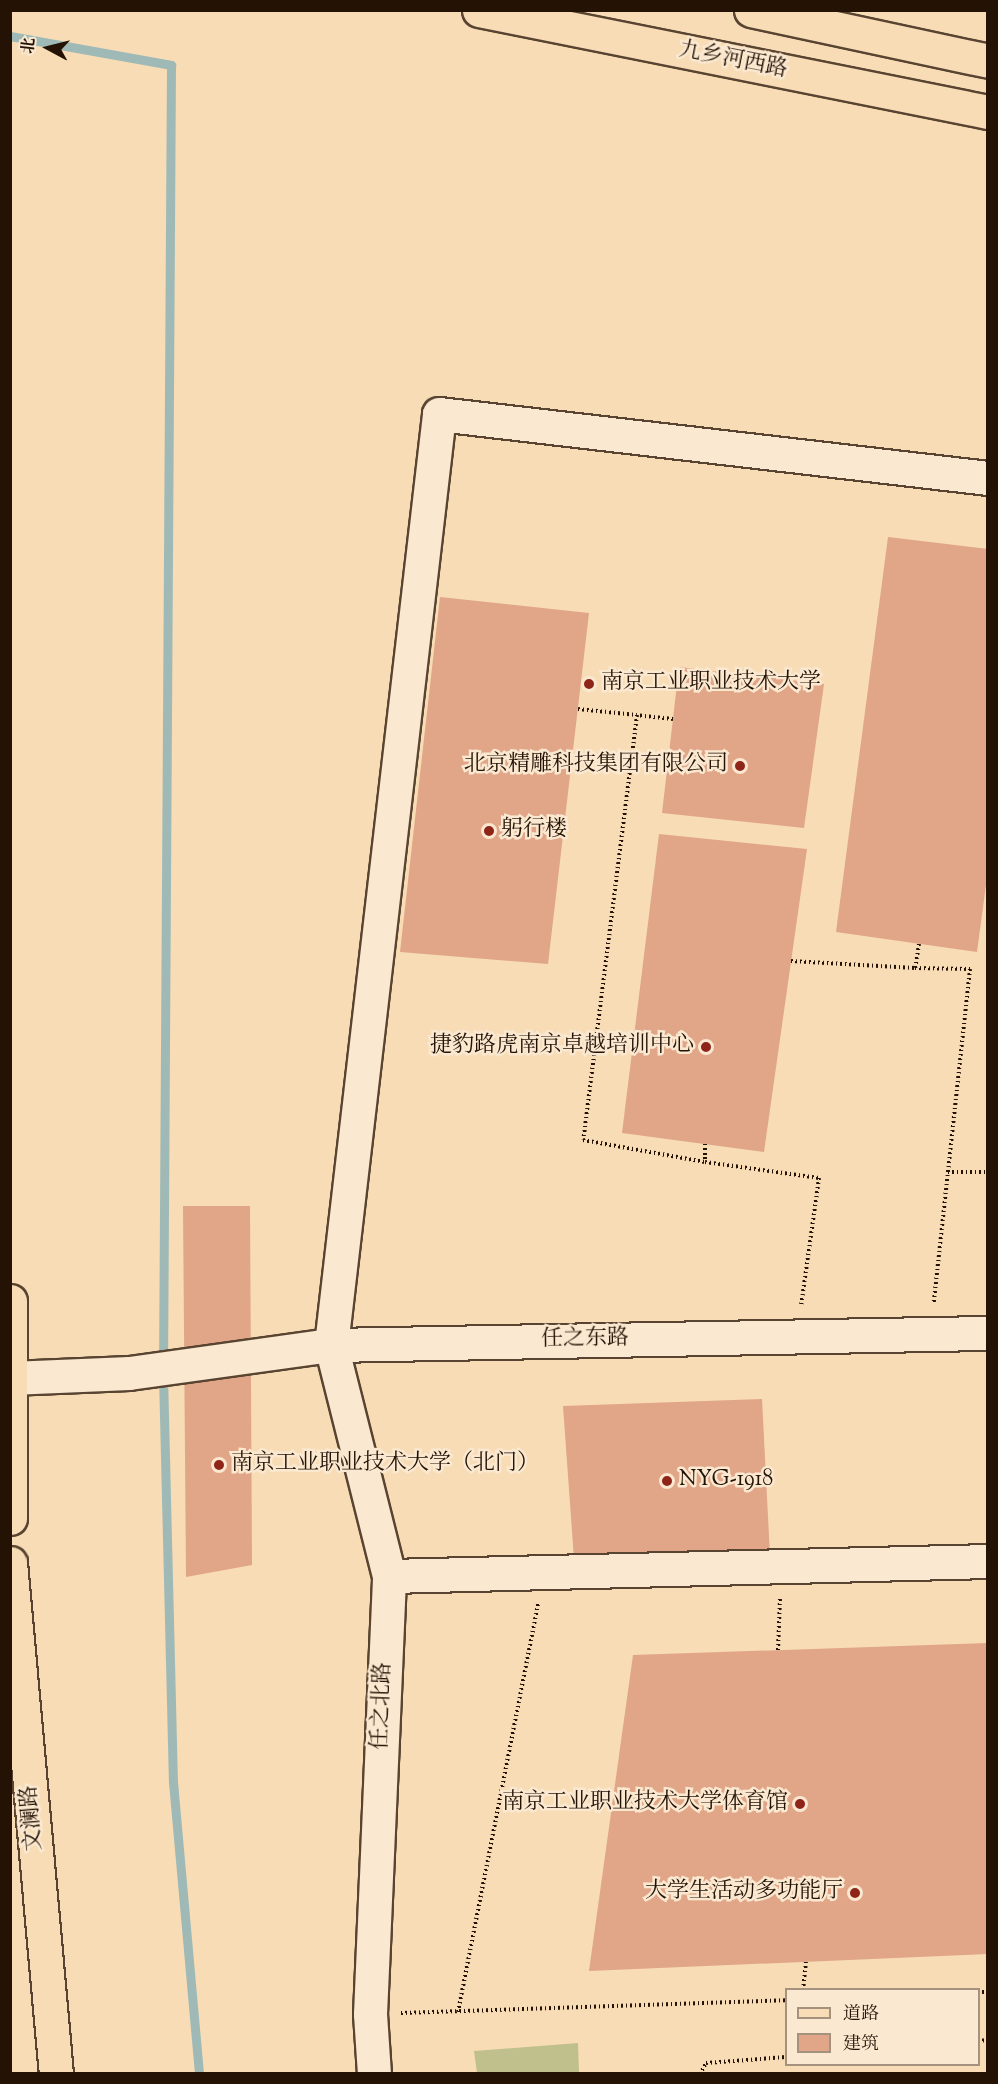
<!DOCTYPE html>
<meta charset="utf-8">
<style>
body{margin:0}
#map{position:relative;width:998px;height:2084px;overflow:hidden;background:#f7dcb6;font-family:"Sorts Mill Goudy","Noto Serif SC",serif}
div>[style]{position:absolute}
.green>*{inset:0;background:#bfc08c}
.stream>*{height:9px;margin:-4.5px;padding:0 4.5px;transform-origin:4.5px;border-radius:4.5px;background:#9fbab6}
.building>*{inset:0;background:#e1a588}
.path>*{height:4px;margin-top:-2px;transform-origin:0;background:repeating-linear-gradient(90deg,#241205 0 1.5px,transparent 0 4.5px)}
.roads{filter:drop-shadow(2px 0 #594431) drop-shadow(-2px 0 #594431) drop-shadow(0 2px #594431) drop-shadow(0 -2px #594431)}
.minor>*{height:33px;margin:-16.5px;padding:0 16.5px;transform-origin:16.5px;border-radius:16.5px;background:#fae8d0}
.major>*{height:33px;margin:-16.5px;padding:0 16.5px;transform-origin:16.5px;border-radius:16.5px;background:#f7dcb6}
.dots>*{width:16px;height:16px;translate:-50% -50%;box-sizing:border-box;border:3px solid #fae8d0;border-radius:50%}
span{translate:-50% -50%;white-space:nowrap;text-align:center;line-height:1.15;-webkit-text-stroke:5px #fae8d0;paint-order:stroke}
.street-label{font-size:22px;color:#241205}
.poi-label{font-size:22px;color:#241205}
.left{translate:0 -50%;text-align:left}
.right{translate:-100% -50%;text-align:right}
.frame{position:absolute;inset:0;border:12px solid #241205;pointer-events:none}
.legend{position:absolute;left:785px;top:1988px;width:195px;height:78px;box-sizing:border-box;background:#fae8d0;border:2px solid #a4927f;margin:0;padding:8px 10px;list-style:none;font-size:18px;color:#241205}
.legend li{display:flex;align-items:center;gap:12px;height:30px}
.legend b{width:30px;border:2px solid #a4927f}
.north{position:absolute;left:18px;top:18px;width:60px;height:60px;-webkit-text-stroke:4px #fae8d0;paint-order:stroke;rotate:277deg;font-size:16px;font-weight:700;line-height:24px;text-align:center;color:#241205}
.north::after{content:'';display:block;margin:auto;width:21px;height:27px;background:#241205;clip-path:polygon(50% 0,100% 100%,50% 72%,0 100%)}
</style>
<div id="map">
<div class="green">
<i style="clip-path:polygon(578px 2043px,579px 2073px,477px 2073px,474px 2051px)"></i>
</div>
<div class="stream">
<i style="left:10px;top:36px;width:164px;rotate:10.2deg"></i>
<i style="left:171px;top:65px;width:1296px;rotate:90.35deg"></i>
<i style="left:163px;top:1375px;width:407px;rotate:88.6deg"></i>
<i style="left:173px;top:1782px;width:293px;rotate:84.9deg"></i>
</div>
<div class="building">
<i style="clip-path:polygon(888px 537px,988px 549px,988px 870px,977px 952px,836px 932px)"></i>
<i style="clip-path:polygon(440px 597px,589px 613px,548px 964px,400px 952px)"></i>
<i style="clip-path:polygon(679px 667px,824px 684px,804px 828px,662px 813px)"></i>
<i style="clip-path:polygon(659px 834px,807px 849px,764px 1152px,622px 1133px)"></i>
<i style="clip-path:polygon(183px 1206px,250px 1206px,252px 1565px,186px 1577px)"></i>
<i style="clip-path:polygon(762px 1399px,770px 1556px,574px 1559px,563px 1406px)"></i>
<i style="clip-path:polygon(988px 1643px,988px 1954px,589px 1971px,633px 1655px)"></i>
</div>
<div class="path">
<i style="left:578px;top:709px;width:59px;rotate:5.8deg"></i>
<i style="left:673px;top:719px;width:36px;rotate:-174deg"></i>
<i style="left:637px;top:715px;width:428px;rotate:97.2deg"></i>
<i style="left:583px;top:1140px;width:124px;rotate:10.2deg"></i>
<i style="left:919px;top:944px;width:24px;rotate:99deg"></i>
<i style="left:915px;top:968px;width:55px;rotate:1deg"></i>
<i style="left:970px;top:969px;width:336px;rotate:96.2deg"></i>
<i style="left:791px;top:961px;width:124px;rotate:3.2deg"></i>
<i style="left:705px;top:1144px;width:18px;rotate:90deg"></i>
<i style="left:705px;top:1162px;width:115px;rotate:8deg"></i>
<i style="left:819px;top:1178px;width:129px;rotate:98deg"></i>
<i style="left:948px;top:1172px;width:40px"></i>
<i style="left:778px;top:1650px;width:53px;rotate:-87.8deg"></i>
<i style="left:803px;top:1990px;width:29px;rotate:-84deg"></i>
<i style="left:978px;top:1992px;width:10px"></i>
<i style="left:458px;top:2012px;width:417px;rotate:-78.9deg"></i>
<i style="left:401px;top:2013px;width:385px;rotate:-1.9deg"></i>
<i style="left:978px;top:2041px;width:10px;rotate:-6deg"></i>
<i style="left:700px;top:2074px;width:13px;rotate:-61deg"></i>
<i style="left:706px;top:2063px;width:80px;rotate:-4.3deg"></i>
</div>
<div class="roads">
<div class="minor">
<i style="left:10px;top:1378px;width:119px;rotate:-2.4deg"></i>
<i style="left:129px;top:1373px;width:204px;rotate:-7.9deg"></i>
<i style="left:331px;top:1345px;width:657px;rotate:-1.05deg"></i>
<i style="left:389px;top:1576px;width:599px;rotate:-1.43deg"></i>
<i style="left:374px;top:2074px;width:60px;rotate:-93.8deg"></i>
<i style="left:370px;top:2014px;width:438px;rotate:-87.5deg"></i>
<i style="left:389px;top:1576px;width:238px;rotate:-104.1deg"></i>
<i style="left:331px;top:1345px;width:937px;rotate:-83.38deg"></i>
<i style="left:439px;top:414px;width:553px;rotate:6.65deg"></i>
</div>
<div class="major">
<i style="left:479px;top:10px;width:519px;rotate:11.33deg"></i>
<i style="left:751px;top:10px;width:242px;rotate:12.1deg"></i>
<i style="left:10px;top:1301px;width:217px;rotate:90deg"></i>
<i style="left:10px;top:1563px;width:513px;rotate:84.86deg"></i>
</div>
</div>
<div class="dots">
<i style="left:589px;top:684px;background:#8f2418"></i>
<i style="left:740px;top:766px;background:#8f2418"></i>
<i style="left:489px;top:831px;background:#8f2418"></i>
<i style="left:706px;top:1047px;background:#8f2418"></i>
<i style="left:219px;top:1465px;background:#8f2418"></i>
<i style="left:667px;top:1481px;background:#8f2418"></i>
<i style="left:800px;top:1804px;background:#8f2418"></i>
<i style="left:855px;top:1893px;background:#8f2418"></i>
</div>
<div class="street-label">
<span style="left:733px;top:61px;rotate:11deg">九乡河西路</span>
<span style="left:585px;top:1340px;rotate:-1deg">任之东路</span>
<span style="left:383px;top:1706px;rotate:-88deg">任之北路</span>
<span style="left:33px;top:1818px;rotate:-95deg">文澜路</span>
</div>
<div class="poi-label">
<span class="left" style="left:601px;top:684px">南京工业职业技术大学</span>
<span class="right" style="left:728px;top:766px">北京精雕科技集团有限公司</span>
<span class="left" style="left:501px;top:831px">躬行楼</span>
<span class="right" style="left:694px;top:1047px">捷豹路虎南京卓越培训中心</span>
<span class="left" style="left:231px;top:1465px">南京工业职业技术大学（北门）</span>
<span class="left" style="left:679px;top:1481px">NYG-1918</span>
<span class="right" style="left:788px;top:1804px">南京工业职业技术大学体育馆</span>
<span class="right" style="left:843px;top:1893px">大学生活动多功能厅</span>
</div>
<div class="frame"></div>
<ul class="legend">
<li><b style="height:8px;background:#f7dcb6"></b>道路</li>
<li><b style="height:16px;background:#e1a588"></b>建筑</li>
</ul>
<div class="north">北</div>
</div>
